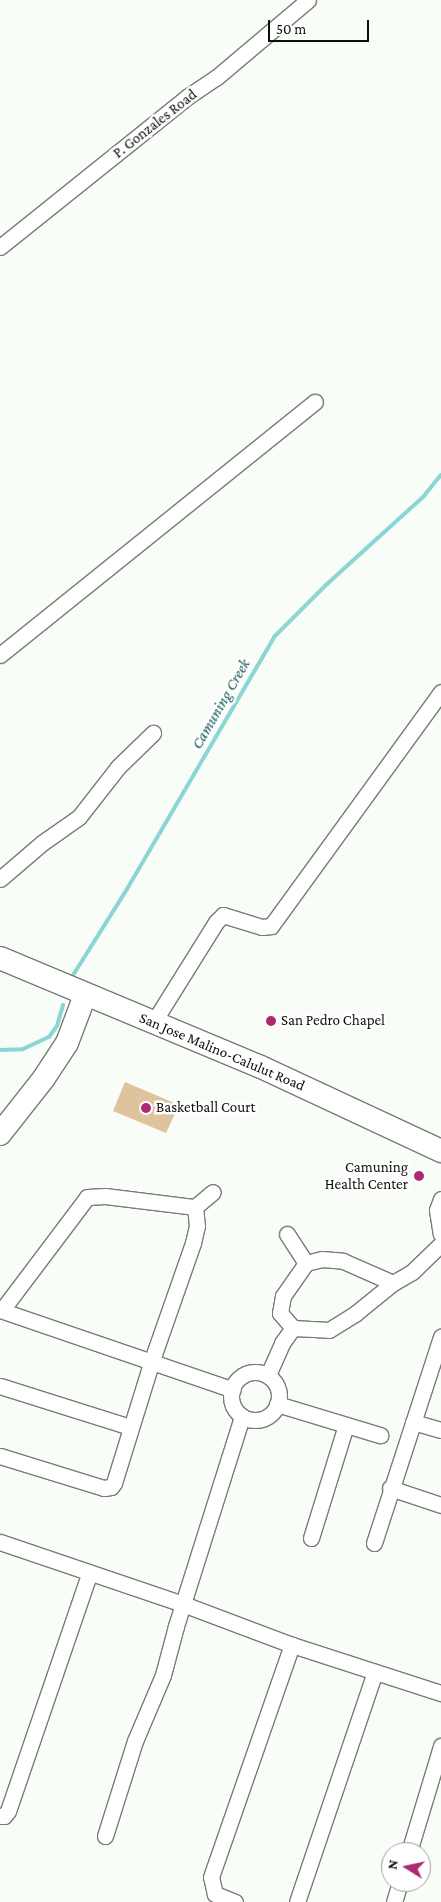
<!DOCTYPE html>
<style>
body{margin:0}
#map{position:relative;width:441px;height:1902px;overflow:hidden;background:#f9fdf7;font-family:"Crimson Pro",serif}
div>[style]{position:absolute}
.green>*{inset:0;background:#dec49c}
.stream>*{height:4px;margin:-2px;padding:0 2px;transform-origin:2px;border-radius:2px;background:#8bd5d5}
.roads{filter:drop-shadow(1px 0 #787c77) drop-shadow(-1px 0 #787c77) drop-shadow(0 1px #787c77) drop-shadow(0 -1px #787c77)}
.street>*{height:15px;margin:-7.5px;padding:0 7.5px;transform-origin:7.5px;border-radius:7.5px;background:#fff}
.street>.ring{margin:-7.5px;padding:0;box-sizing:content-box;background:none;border:15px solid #fff;border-radius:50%}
.secondary>*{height:22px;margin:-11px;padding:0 11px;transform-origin:11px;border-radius:11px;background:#fff}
.dots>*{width:14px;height:14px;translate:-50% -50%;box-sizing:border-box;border:2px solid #fff;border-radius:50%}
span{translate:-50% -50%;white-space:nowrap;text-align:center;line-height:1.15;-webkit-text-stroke:5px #fff;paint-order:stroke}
.street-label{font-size:15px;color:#0d0e0c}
.poi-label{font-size:15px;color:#0d0e0c}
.left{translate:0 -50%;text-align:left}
.right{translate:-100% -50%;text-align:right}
.water-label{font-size:16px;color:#1b595a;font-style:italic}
.north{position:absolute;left:381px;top:1842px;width:50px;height:50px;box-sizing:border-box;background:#fff;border:1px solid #9e9f9e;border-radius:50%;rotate:280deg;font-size:14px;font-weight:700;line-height:20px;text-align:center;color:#0d0e0c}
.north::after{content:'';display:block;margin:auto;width:18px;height:22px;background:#ad2972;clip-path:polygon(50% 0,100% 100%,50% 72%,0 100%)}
.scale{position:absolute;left:268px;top:20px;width:101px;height:22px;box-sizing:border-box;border:2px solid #0d0e0c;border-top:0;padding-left:6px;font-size:15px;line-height:18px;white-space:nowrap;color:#0d0e0c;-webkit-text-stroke:4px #fff;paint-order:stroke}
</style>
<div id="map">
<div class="green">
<i style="clip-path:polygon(125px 1082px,179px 1105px,166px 1133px,113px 1111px)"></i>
</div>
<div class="stream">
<i style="left:70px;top:980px;width:107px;rotate:-57.9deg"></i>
<i style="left:127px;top:889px;width:292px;rotate:-59.7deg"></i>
<i style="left:274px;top:637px;width:75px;rotate:-45deg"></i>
<i style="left:327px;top:584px;width:130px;rotate:-42.2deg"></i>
<i style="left:423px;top:497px;width:28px;rotate:-51deg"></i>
<i style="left:0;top:1050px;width:23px;rotate:-2deg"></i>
<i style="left:23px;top:1049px;width:29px;rotate:-25deg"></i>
<i style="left:49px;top:1037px;width:14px;rotate:-54deg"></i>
<i style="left:57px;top:1026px;width:22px;rotate:-74deg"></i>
</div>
<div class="roads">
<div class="street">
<i style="left:0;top:247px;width:240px;rotate:-38.7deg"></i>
<i style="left:187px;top:97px;width:36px;rotate:-34deg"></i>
<i style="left:217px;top:77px;width:119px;rotate:-40.2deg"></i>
<i style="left:0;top:655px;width:404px;rotate:-38.8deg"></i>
<i style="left:0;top:879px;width:55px;rotate:-40.6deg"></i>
<i style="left:42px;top:843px;width:45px;rotate:-35.1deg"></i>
<i style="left:79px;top:817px;width:63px;rotate:-52deg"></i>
<i style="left:118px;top:767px;width:49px;rotate:-44.2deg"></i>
<i style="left:153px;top:1023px;width:119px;rotate:-58deg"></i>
<i style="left:216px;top:922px;width:10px;rotate:-45deg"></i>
<i style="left:223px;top:915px;width:41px;rotate:17.1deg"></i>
<i style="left:262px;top:927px;width:9px;rotate:-6deg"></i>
<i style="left:271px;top:926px;width:289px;rotate:-54deg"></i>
<i style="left:441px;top:1199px;width:12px;rotate:110deg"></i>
<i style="left:437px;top:1210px;width:24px;rotate:81deg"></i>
<i style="left:287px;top:1234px;width:35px;rotate:57deg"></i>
<i style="left:0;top:1310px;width:246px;rotate:18.9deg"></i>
<i style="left:2px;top:1310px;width:141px;rotate:-53deg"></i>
<i style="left:87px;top:1197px;width:18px;rotate:-3deg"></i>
<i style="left:105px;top:1196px;width:91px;rotate:7deg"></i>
<i style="left:195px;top:1207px;width:23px;rotate:-40deg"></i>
<i style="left:293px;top:1328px;width:20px;rotate:-131deg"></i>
<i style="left:280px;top:1313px;width:17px;rotate:-80deg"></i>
<i style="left:283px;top:1296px;width:40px;rotate:-55.1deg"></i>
<i style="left:306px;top:1263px;width:16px;rotate:-14deg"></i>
<i style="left:322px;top:1259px;width:21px;rotate:5deg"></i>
<i style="left:343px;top:1261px;width:55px;rotate:23.7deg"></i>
<i class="ring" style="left:231px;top:1372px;width:33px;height:33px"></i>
<i style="left:268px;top:1375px;width:35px;rotate:-66deg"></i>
<i style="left:282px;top:1343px;width:19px;rotate:-54deg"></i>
<i style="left:293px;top:1328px;width:36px;rotate:3deg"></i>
<i style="left:329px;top:1330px;width:32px;rotate:-32deg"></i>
<i style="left:356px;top:1313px;width:48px;rotate:-39deg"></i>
<i style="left:393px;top:1283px;width:22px;rotate:-30deg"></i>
<i style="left:412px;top:1272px;width:40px;rotate:-44deg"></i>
<i style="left:0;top:1386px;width:136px;rotate:17.5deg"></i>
<i style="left:277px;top:1404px;width:108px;rotate:16.8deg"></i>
<i style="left:413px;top:1422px;width:29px;rotate:16deg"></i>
<i style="left:0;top:1456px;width:109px;rotate:17.1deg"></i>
<i style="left:104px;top:1488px;width:7px;rotate:-8deg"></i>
<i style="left:111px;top:1487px;width:5px;rotate:-53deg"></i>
<i style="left:114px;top:1483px;width:129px;rotate:-72.8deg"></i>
<i style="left:152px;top:1360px;width:124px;rotate:-70.7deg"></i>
<i style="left:193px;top:1243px;width:17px;rotate:-77deg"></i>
<i style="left:197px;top:1226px;width:19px;rotate:-96deg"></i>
<i style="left:390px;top:1488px;width:54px;rotate:18.4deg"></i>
<i style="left:311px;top:1538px;width:118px;rotate:-72.8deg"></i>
<i style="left:0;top:1542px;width:193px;rotate:18.7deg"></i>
<i style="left:183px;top:1604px;width:116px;rotate:20.6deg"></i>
<i style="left:292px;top:1645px;width:157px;rotate:17.9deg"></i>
<i style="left:374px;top:1543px;width:217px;rotate:-72deg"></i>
<i style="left:0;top:1816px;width:4px"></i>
<i style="left:4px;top:1816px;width:6px;rotate:-51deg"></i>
<i style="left:8px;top:1811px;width:250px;rotate:-71.1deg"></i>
<i style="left:105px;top:1836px;width:100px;rotate:-72.5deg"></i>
<i style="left:135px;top:1741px;width:72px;rotate:-67deg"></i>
<i style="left:163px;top:1675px;width:51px;rotate:-75.1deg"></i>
<i style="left:176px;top:1626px;width:219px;rotate:-72.5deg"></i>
<i style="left:409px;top:1852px;width:111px;rotate:-73.2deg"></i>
<i style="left:235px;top:1902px;width:22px;rotate:-158deg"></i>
<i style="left:215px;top:1894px;width:17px;rotate:-103deg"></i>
<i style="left:211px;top:1877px;width:246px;rotate:-70.8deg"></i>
<i style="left:297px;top:1902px;width:243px;rotate:-71.3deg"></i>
<i style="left:394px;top:1902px;width:21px;rotate:-73deg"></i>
</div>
<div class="secondary">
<i style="left:0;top:958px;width:283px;rotate:22.7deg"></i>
<i style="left:261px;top:1067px;width:199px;rotate:25deg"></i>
<i style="left:0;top:1134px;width:71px;rotate:-51.8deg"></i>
<i style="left:44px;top:1078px;width:42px;rotate:-56.7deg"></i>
<i style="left:67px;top:1043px;width:51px;rotate:-69.4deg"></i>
</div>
</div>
<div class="dots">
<i style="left:271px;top:1021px;background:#ad2972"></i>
<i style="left:146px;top:1108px;background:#ad2972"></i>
<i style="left:419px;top:1176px;background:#ad2972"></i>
</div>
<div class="street-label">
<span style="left:155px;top:124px;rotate:-38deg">P. Gonzales Road</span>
<span style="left:222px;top:1052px;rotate:23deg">San Jose Malino-Calulut Road</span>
</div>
<div class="poi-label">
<span class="left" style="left:281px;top:1021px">San Pedro Chapel</span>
<span class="left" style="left:156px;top:1108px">Basketball Court</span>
<span class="right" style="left:408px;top:1176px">Camuning<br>Health Center</span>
</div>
<div class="water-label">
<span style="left:221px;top:704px;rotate:-60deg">Camuning Creek</span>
</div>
<div class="north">N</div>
<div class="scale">50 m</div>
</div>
